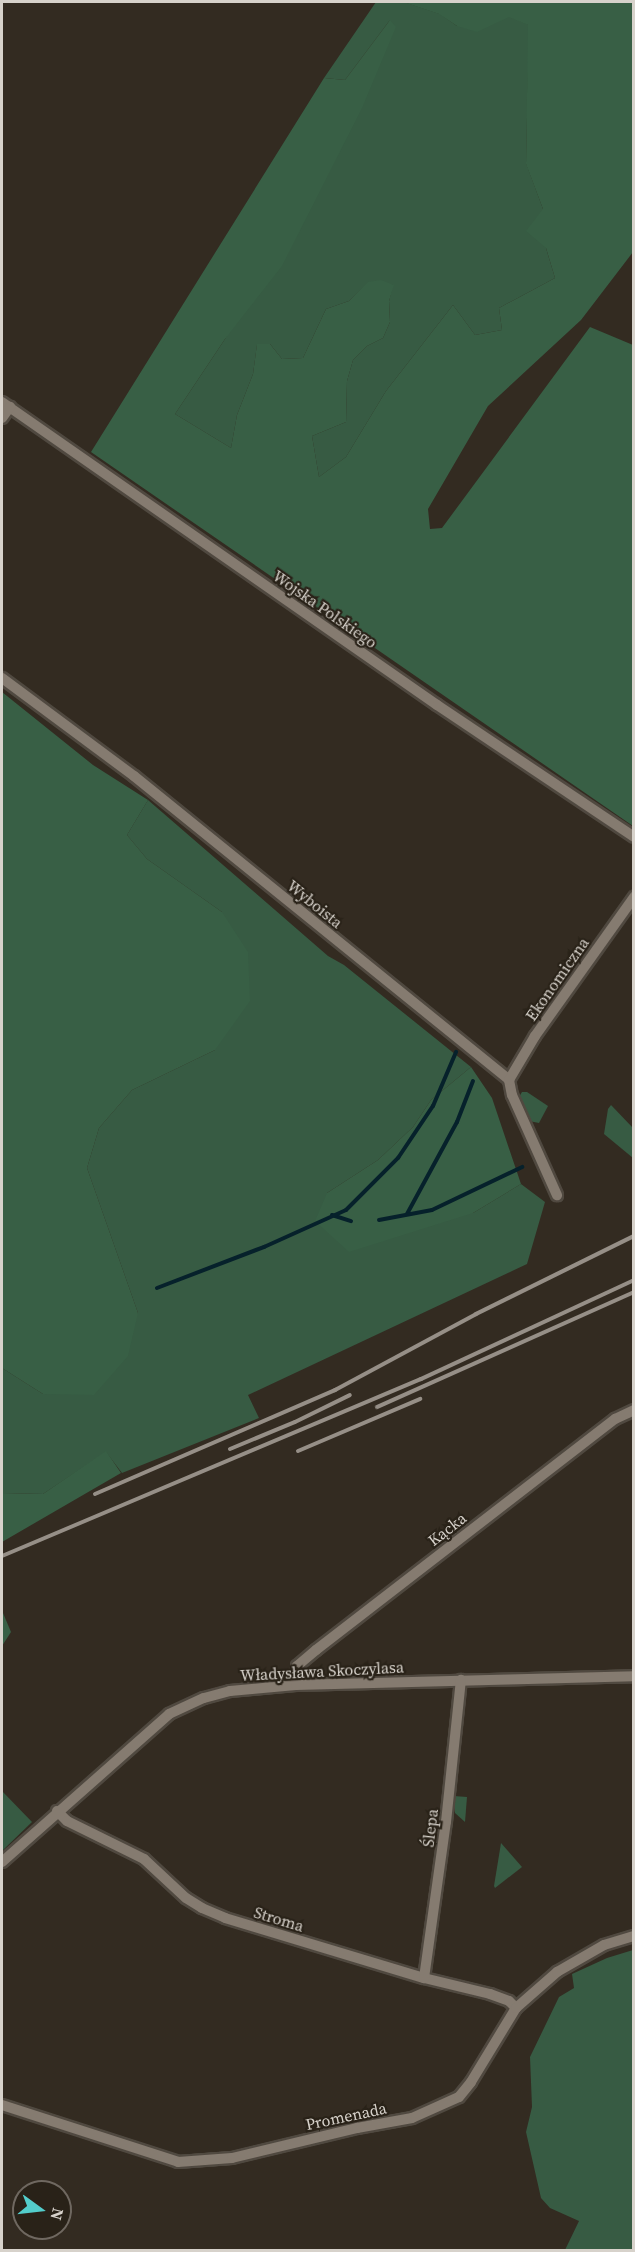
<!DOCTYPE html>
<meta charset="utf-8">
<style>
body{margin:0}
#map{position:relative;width:635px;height:2252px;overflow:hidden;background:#332b21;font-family:"Source Serif 4",serif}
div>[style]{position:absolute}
.green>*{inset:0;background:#375b43}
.forest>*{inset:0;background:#385f45}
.stream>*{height:4px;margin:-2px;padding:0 2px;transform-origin:2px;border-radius:2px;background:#06212b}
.roads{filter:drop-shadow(2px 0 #504940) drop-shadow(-2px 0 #504940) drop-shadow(0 2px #504940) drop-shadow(0 -2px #504940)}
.street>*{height:10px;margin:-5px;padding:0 5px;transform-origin:5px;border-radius:5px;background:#857b70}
.rail>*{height:4px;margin:-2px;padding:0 2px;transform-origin:2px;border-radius:2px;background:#968f87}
span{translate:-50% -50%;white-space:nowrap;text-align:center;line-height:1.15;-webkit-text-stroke:4.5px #292218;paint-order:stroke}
.street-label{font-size:16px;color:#d7d2cb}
.frame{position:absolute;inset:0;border:3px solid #d7d2cb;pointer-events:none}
.north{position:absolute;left:12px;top:2180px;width:60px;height:60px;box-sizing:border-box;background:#292218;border:2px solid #6f6860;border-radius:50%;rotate:105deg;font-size:16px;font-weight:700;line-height:24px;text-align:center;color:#d7d2cb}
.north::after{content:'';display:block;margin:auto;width:21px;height:27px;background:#53cdcb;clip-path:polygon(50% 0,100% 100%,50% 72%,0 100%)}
</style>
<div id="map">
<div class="green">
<i style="clip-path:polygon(376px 2px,404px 2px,440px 14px,457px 26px,495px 22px,509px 16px,529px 25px,526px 163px,543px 209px,546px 248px,555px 278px,499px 308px,502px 330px,475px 335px,453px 305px,386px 391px,346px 457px,319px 477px,312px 436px,346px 422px,347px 381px,353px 360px,367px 346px,383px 338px,390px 322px,389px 301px,393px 285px,369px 282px,349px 301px,326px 309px,303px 358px,282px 359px,270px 344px,257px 345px,253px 374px,237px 415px,231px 448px,175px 414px,225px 339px,390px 20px,345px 80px,324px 78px)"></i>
<i style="clip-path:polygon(148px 800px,328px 956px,344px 965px,471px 1067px,431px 1100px,413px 1127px,378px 1160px,327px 1193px,473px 1213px,521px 1184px,545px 1202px,527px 1264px,248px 1395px,259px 1418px,122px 1473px,106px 1452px,43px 1494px,2px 1493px,2px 1368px,43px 1394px,138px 1313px,87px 1168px,99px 1128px,132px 1090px,215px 1050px,222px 912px,147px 859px,127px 835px)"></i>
<i style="clip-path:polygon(522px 1092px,527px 1092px,548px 1106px,539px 1123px,529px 1121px,519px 1097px)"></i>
<i style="clip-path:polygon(611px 1105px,633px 1128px,633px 1158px,604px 1134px,608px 1109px)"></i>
<i style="clip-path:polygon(2px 1791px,32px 1822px,2px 1851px)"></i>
<i style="clip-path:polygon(454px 1796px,467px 1797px,465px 1822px,455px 1813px)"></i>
<i style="clip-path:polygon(501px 1843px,522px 1867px,495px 1888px,494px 1886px)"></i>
<i style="clip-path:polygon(633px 1950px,633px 2250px,565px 2250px,579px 2221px,550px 2208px,541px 2198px,526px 2132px,532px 2107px,530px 2057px,559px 1997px,574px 1988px,572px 1974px,607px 1958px)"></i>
</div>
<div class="forest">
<i style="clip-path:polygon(403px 2px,633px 2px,633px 252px,581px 320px,488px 406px,428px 509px,430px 529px,442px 528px,590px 327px,633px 345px,633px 826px,91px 452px,324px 78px,345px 80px,390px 20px,396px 27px,362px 108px,282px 266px,225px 339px,175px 414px,231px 448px,237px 415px,253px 374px,257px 344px,270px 344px,282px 359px,303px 358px,326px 309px,349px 301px,368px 282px,381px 280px,394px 285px,389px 301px,390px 322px,383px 338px,367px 346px,353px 360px,347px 381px,346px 422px,312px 436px,319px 477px,346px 457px,386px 391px,453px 305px,475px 335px,502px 330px,499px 308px,555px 278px,546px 248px,526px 231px,543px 209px,526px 164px,528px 25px,509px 17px,477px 32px,457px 26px,439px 14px)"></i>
<i style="clip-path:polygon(2px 692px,93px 765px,148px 800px,127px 835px,147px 859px,222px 912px,248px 952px,250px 1001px,215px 1050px,132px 1090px,99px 1128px,87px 1168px,138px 1313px,128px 1356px,94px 1395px,43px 1394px,2px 1368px)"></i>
<i style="clip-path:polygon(471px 1067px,492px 1098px,521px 1184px,473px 1213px,349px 1252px,315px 1221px,327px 1193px,378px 1160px,413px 1127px,431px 1100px)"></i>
<i style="clip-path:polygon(106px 1451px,121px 1473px,2px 1542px,2px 1493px,43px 1494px)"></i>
<i style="clip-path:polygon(3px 1613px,11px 1632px,2px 1646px,2px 1613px)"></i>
</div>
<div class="stream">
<i style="left:407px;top:1214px;width:105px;rotate:-61.5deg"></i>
<i style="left:457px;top:1122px;width:44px;rotate:-68.7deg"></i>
<i style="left:332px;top:1215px;width:20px;rotate:18deg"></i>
<i style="left:379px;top:1220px;width:54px;rotate:-10.7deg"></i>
<i style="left:432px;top:1210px;width:100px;rotate:-25.5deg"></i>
<i style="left:157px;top:1288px;width:115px;rotate:-21deg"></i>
<i style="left:264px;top:1247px;width:90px;rotate:-24.3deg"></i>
<i style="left:346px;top:1210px;width:74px;rotate:-45deg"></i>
<i style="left:398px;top:1158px;width:63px;rotate:-56.1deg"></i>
<i style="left:433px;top:1106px;width:59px;rotate:-66.9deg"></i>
</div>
<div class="roads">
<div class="street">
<i style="left:2px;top:402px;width:530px;rotate:34.86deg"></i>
<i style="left:437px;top:705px;width:237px;rotate:33.8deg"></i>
<i style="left:2px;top:418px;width:14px;rotate:-54deg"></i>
<i style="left:2px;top:678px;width:164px;rotate:36.6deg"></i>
<i style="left:134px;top:776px;width:483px;rotate:39deg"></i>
<i style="left:509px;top:1080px;width:15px;rotate:79deg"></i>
<i style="left:512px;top:1095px;width:110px;rotate:65.8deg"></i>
<i style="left:509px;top:1080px;width:51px;rotate:-59.4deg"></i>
<i style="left:535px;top:1036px;width:171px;rotate:-54.5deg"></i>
<i style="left:296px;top:1685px;width:19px;rotate:-87deg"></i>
<i style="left:297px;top:1666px;width:25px;rotate:-40deg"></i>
<i style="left:316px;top:1650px;width:378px;rotate:-37.7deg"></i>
<i style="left:615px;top:1419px;width:21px;rotate:-25deg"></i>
<i style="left:57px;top:1811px;width:14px;rotate:45deg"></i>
<i style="left:67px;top:1821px;width:86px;rotate:26.3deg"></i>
<i style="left:144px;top:1859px;width:57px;rotate:42.9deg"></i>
<i style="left:186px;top:1898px;width:19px;rotate:32deg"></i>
<i style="left:202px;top:1908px;width:25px;rotate:23deg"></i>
<i style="left:225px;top:1918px;width:208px;rotate:16.8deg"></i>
<i style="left:424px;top:1978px;width:68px;rotate:13.6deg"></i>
<i style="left:490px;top:1994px;width:20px;rotate:20deg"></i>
<i style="left:509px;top:2001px;width:10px;rotate:45deg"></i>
<i style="left:2px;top:1862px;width:223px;rotate:-41.5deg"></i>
<i style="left:169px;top:1714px;width:38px;rotate:-25deg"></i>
<i style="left:204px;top:1698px;width:27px;rotate:-15deg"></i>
<i style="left:230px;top:1691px;width:66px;rotate:-5.2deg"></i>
<i style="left:296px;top:1685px;width:338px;rotate:-1.5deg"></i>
<i style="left:424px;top:1978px;width:158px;rotate:-82deg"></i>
<i style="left:446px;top:1822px;width:143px;rotate:-84deg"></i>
<i style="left:2px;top:2105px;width:185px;rotate:17.9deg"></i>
<i style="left:178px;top:2162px;width:54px;rotate:-4.2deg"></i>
<i style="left:232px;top:2158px;width:129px;rotate:-13.5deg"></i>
<i style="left:357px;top:2128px;width:56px;rotate:-10.3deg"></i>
<i style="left:412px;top:2118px;width:51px;rotate:-24.1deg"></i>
<i style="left:459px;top:2097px;width:19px;rotate:-51deg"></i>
<i style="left:471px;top:2082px;width:87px;rotate:-58.7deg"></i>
<i style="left:516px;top:2008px;width:55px;rotate:-41.3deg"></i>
<i style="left:557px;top:1972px;width:54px;rotate:-29.9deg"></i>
<i style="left:604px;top:1945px;width:31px;rotate:-17deg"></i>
</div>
</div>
<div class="rail">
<i style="left:377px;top:1407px;width:282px;rotate:-24.1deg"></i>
<i style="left:230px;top:1449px;width:70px;rotate:-22.6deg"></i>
<i style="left:295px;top:1422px;width:61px;rotate:-26.1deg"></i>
<i style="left:298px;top:1451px;width:133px;rotate:-23.1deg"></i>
<i style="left:95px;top:1494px;width:262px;rotate:-23.4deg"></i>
<i style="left:335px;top:1390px;width:160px;rotate:-28.3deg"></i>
<i style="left:476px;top:1314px;width:176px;rotate:-26.3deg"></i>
<i style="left:2px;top:1556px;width:455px;rotate:-22.9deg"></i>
<i style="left:421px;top:1379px;width:235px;rotate:-24.9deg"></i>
</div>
<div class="street-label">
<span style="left:325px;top:609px;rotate:35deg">Wojska Polskiego</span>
<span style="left:315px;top:904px;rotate:39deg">Wyboista</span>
<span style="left:557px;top:979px;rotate:-55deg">Ekonomiczna</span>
<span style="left:447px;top:1529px;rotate:-38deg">Kącka</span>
<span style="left:322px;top:1671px;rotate:-3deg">Władysława Skoczylasa</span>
<span style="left:430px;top:1828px;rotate:-83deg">Ślepa</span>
<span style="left:279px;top:1919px;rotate:17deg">Stroma</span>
<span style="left:346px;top:2116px;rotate:-12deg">Promenada</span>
</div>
<div class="frame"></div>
<div class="north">N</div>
</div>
